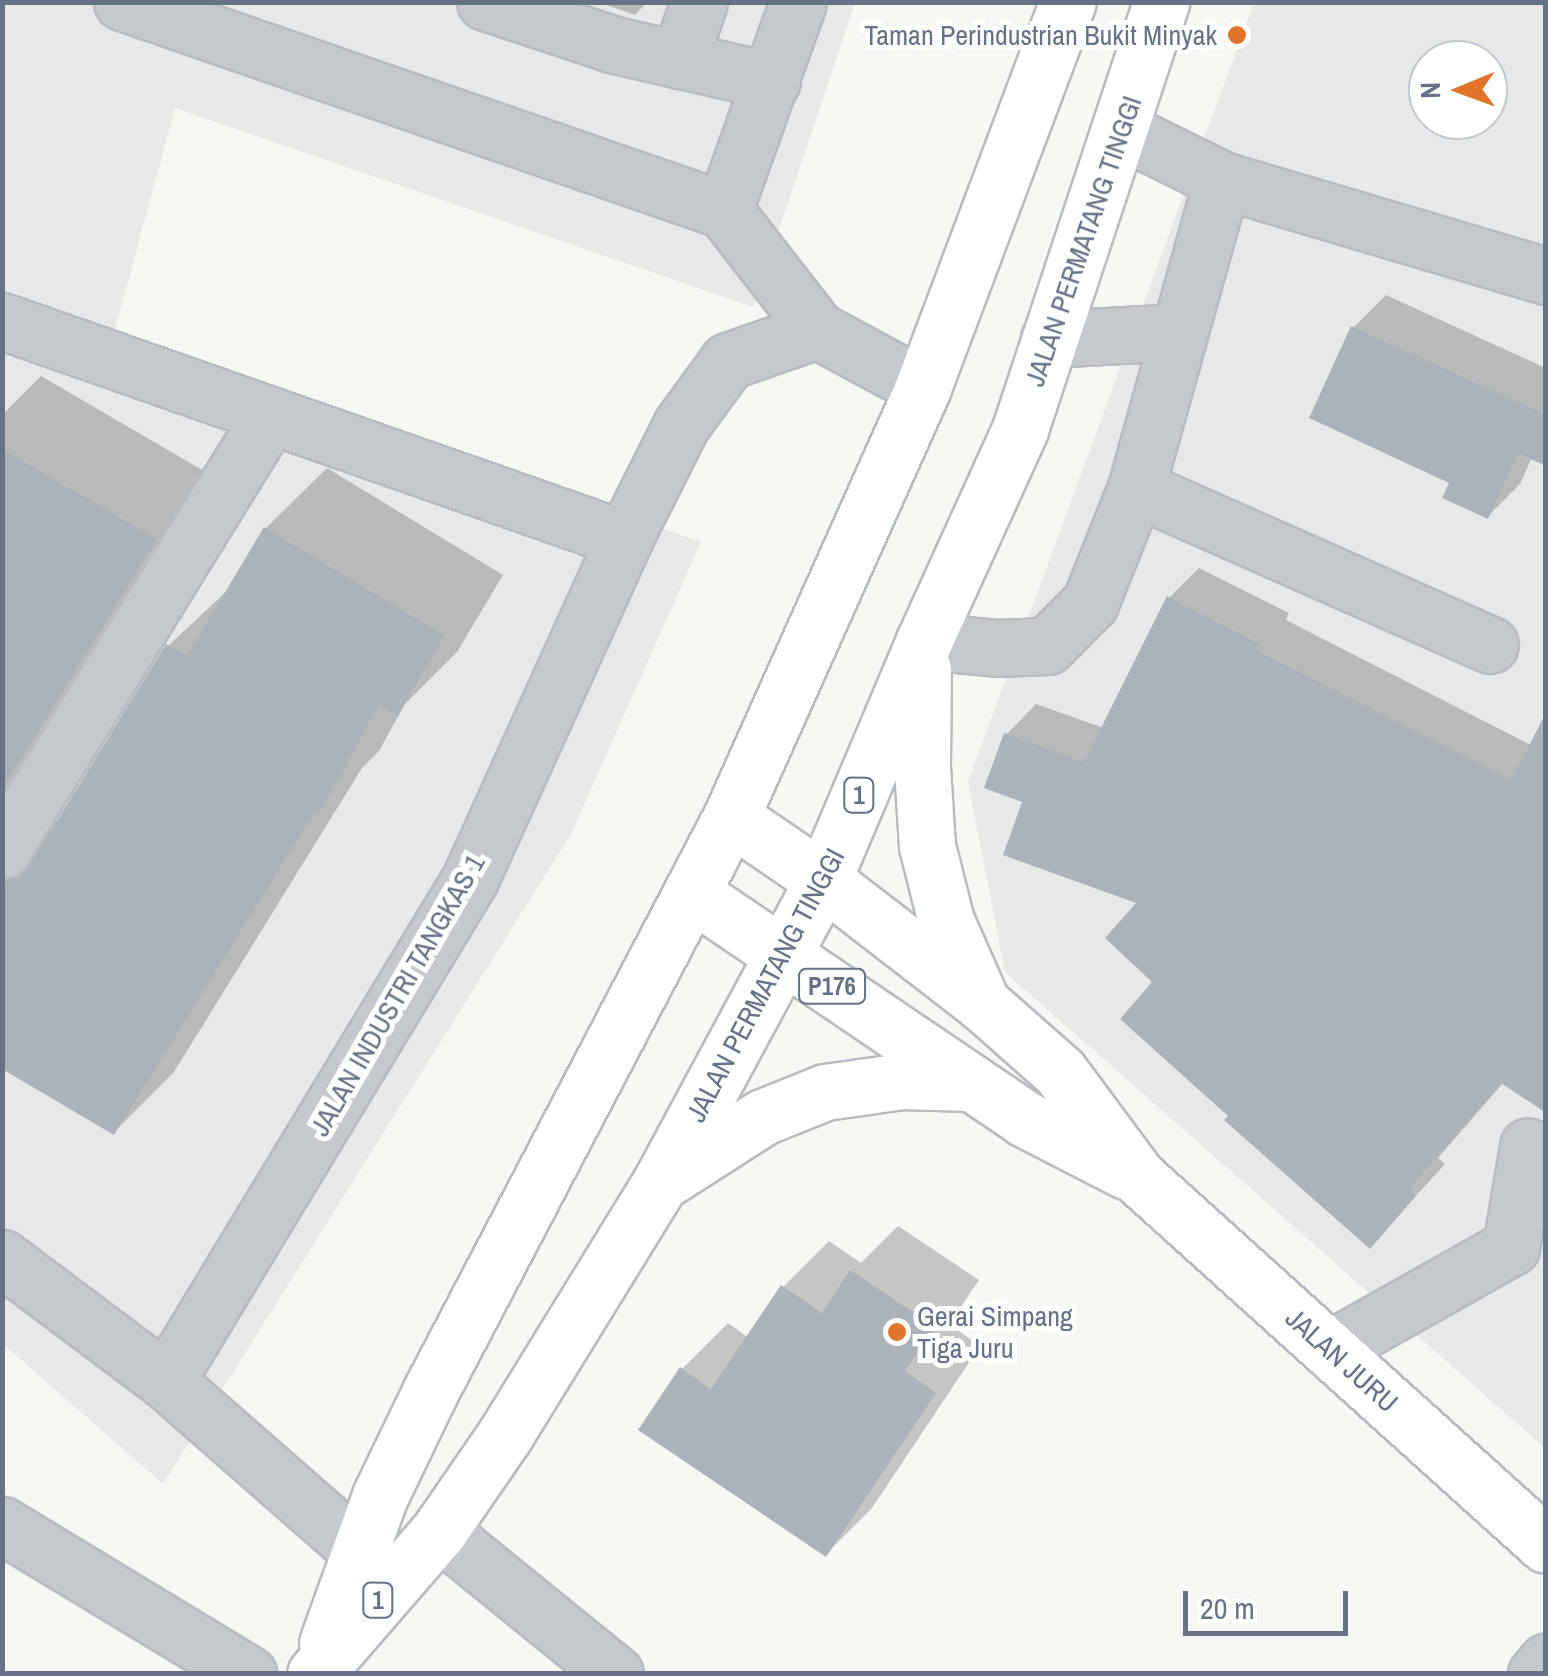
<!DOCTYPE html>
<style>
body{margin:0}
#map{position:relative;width:1548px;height:1676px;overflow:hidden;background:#f7f7f4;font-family:"Archivo Narrow",sans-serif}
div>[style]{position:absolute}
.built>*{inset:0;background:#e8e8e8}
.shadow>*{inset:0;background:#0003}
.building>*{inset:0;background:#acb2b9}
.roads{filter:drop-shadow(2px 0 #b8bbc0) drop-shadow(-2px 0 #b8bbc0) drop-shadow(0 2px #b8bbc0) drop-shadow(0 -2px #b8bbc0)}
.minor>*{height:55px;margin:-27.5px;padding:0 27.5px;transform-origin:27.5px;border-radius:27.5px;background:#c5c8cc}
.major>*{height:55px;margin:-27.5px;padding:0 27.5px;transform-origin:27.5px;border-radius:27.5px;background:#fff}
.highway>*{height:55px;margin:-27.5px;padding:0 27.5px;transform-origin:27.5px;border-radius:27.5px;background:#fff}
.dots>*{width:28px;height:28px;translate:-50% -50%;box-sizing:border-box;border:5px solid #fff;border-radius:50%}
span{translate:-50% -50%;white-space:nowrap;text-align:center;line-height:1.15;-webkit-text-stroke:10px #fff;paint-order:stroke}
.shield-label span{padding:2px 8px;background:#fff;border:2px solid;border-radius:8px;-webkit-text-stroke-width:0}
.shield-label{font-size:25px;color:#667285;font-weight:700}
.poi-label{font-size:28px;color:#667285}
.right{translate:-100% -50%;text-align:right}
.left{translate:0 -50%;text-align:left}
.street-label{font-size:28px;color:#667285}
.frame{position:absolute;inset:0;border:5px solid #667285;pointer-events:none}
.north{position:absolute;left:1408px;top:40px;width:100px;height:100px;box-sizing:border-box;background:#fff;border:2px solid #c2c7ce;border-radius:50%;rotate:269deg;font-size:28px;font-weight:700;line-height:40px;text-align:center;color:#667285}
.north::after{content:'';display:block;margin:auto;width:35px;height:45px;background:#e2742a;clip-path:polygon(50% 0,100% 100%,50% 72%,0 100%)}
.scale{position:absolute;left:1183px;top:1591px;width:165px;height:45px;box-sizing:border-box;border:5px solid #667285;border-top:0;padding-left:12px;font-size:30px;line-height:35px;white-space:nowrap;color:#667285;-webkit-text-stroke:8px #fff;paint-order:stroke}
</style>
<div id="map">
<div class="built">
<i style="clip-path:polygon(3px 3px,855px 3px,753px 307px,175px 108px,114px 333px,701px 542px,571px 834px,163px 1484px,3px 1344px)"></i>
<i style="clip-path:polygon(evenodd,1254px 3px,1545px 3px,1545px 1448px,1005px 972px,968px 782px,1254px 3px,1428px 60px,1488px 60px,1488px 120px,1428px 120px,1428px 60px)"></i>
</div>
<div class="shadow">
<i style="clip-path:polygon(598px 2px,647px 2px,635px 15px)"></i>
<i style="clip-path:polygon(1386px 295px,1546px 368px,1546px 463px,1532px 457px,1520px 484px,1488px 516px,1453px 482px,1353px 328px)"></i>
<i style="clip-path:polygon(41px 376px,216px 478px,47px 817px,60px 821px,168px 646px,231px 587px,266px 528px,327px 468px,503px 575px,457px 652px,405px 704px,379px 751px,362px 768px,174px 1072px,114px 1132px,2px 1066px,2px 415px)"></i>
<i style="clip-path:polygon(1199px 568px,1289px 613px,1286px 620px,1533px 746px,1504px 1082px,1438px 1158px,1445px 1164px,1370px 1246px,1231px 1116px,1156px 982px,1141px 902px,1025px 801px,1006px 735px,1036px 704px,1104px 728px,1169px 598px)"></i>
<i style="clip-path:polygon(898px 1226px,979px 1280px,949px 1324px,980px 1346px,872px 1508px,826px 1554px,682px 1369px,728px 1323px,749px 1338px,783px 1287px,829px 1241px,861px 1263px)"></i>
</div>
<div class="building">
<i style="clip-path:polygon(1351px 326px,1546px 415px,1546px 466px,1518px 453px,1488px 519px,1442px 498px,1449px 483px,1309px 418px)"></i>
<i style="clip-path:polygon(2px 449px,157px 539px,2px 790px)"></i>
<i style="clip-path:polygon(264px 527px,445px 636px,397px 716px,379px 705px,319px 814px,315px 812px,114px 1135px,2px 1069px,2px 881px,18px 877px,29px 866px,166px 644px,187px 656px)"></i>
<i style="clip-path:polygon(1167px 596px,1260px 644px,1257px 651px,1511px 780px,1546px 713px,1546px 1113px,1501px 1083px,1409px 1189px,1416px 1196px,1370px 1249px,1224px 1120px,1228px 1116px,1120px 1019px,1152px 982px,1105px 938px,1136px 903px,1003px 855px,1022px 802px,984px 788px,1004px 733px,1084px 762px)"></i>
<i style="clip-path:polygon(850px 1270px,935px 1327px,905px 1371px,936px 1393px,826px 1557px,638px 1430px,680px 1367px,711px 1389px,781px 1285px,822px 1313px)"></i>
</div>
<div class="roads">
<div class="minor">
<i style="left:122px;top:2px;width:637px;rotate:19.06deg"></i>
<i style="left:724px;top:210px;width:152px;rotate:52.2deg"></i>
<i style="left:817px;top:330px;width:120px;rotate:28.3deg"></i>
<i style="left:485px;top:2px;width:137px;rotate:18.3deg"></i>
<i style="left:615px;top:45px;width:161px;rotate:12.9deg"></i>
<i style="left:679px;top:60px;width:61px;rotate:-71deg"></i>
<i style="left:1121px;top:130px;width:113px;rotate:26.3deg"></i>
<i style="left:1222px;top:180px;width:338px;rotate:16.5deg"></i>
<i style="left:724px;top:210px;width:221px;rotate:-70.4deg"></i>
<i style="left:2px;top:321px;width:659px;rotate:19.31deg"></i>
<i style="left:1049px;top:339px;width:128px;rotate:-3.1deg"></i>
<i style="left:1136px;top:488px;width:387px;rotate:23.9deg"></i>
<i style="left:924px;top:641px;width:73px;rotate:5.5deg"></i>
<i style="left:997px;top:648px;width:50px;rotate:-2.3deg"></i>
<i style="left:1047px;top:646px;width:61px;rotate:-45deg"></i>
<i style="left:1090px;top:603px;width:124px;rotate:-68.2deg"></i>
<i style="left:1136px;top:488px;width:320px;rotate:-74.4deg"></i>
<i style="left:2px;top:850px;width:510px;rotate:-58.3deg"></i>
<i style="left:2px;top:1258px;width:205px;rotate:36.9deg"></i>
<i style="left:166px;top:1381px;width:258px;rotate:41.2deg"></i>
<i style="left:1330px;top:1349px;width:208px;rotate:-29.4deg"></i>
<i style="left:1511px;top:1247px;width:102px;rotate:-80.4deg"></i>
<i style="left:166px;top:1381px;width:587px;rotate:-58.8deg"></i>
<i style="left:470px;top:879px;width:373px;rotate:-65.6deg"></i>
<i style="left:624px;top:539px;width:127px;rotate:-63.4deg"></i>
<i style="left:681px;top:425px;width:79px;rotate:-53.7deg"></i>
<i style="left:728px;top:361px;width:94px;rotate:-19.2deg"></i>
<i style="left:2px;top:1525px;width:288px;rotate:31.2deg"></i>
<i style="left:439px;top:1531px;width:227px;rotate:39.1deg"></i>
<i style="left:1536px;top:1674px;width:16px;rotate:-50deg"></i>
</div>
<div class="major">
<i style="left:731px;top:817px;width:112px;rotate:34.4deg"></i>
<i style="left:823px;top:880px;width:201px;rotate:37.7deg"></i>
<i style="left:982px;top:1003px;width:104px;rotate:41.5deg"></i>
<i style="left:1060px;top:1072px;width:131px;rotate:53.4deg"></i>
<i style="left:1138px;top:1177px;width:549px;rotate:42.05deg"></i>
<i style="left:693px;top:894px;width:401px;rotate:34.1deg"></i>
<i style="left:1025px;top:1119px;width:114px;rotate:27.2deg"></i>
</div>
<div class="highway">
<i style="left:923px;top:669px;width:98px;rotate:90.6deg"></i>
<i style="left:922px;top:767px;width:79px;rotate:86.4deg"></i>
<i style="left:927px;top:846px;width:77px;rotate:75.8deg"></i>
<i style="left:946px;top:921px;width:90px;rotate:66.3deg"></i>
<i style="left:666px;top:1179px;width:115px;rotate:-32.6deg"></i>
<i style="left:763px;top:1117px;width:67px;rotate:-22deg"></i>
<i style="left:825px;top:1092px;width:78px;rotate:-8.1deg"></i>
<i style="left:902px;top:1081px;width:67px;rotate:1.7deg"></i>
<i style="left:327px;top:1643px;width:156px;rotate:-70.2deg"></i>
<i style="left:380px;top:1496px;width:118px;rotate:-64.3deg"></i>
<i style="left:431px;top:1390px;width:647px;rotate:-62.37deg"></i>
<i style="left:731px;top:817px;width:471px;rotate:-65.9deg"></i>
<i style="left:923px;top:387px;width:411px;rotate:-69.4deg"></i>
<i style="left:315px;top:1674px;width:189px;rotate:-49.1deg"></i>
<i style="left:439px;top:1531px;width:116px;rotate:-55.5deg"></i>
<i style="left:505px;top:1435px;width:296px;rotate:-58.4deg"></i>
<i style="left:660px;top:1183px;width:344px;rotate:-61.7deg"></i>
<i style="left:823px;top:880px;width:259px;rotate:-67.1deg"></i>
<i style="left:924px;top:641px;width:233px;rotate:-65.6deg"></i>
<i style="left:1020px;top:429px;width:450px;rotate:-71.7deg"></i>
</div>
</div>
<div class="dots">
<i style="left:1237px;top:35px;background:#e2742a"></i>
<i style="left:897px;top:1332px;background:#e2742a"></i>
</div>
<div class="shield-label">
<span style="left:859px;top:795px">1</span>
<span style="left:832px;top:986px">P176</span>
<span style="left:378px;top:1600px">1</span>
</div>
<div class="poi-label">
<span class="right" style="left:1217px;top:35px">Taman Perindustrian Bukit Minyak</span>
<span class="left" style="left:917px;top:1332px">Gerai Simpang<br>Tiga Juru</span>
</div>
<div class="street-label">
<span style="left:1083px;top:241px;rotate:-71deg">JALAN PERMATANG TINGGI</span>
<span style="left:765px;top:985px;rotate:-62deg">JALAN PERMATANG TINGGI</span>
<span style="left:397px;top:995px;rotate:-60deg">JALAN INDUSTRI TANGKAS 1</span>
<span style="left:1342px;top:1360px;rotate:42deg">JALAN JURU</span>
</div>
<div class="frame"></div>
<div class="north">N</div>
<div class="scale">20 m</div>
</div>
